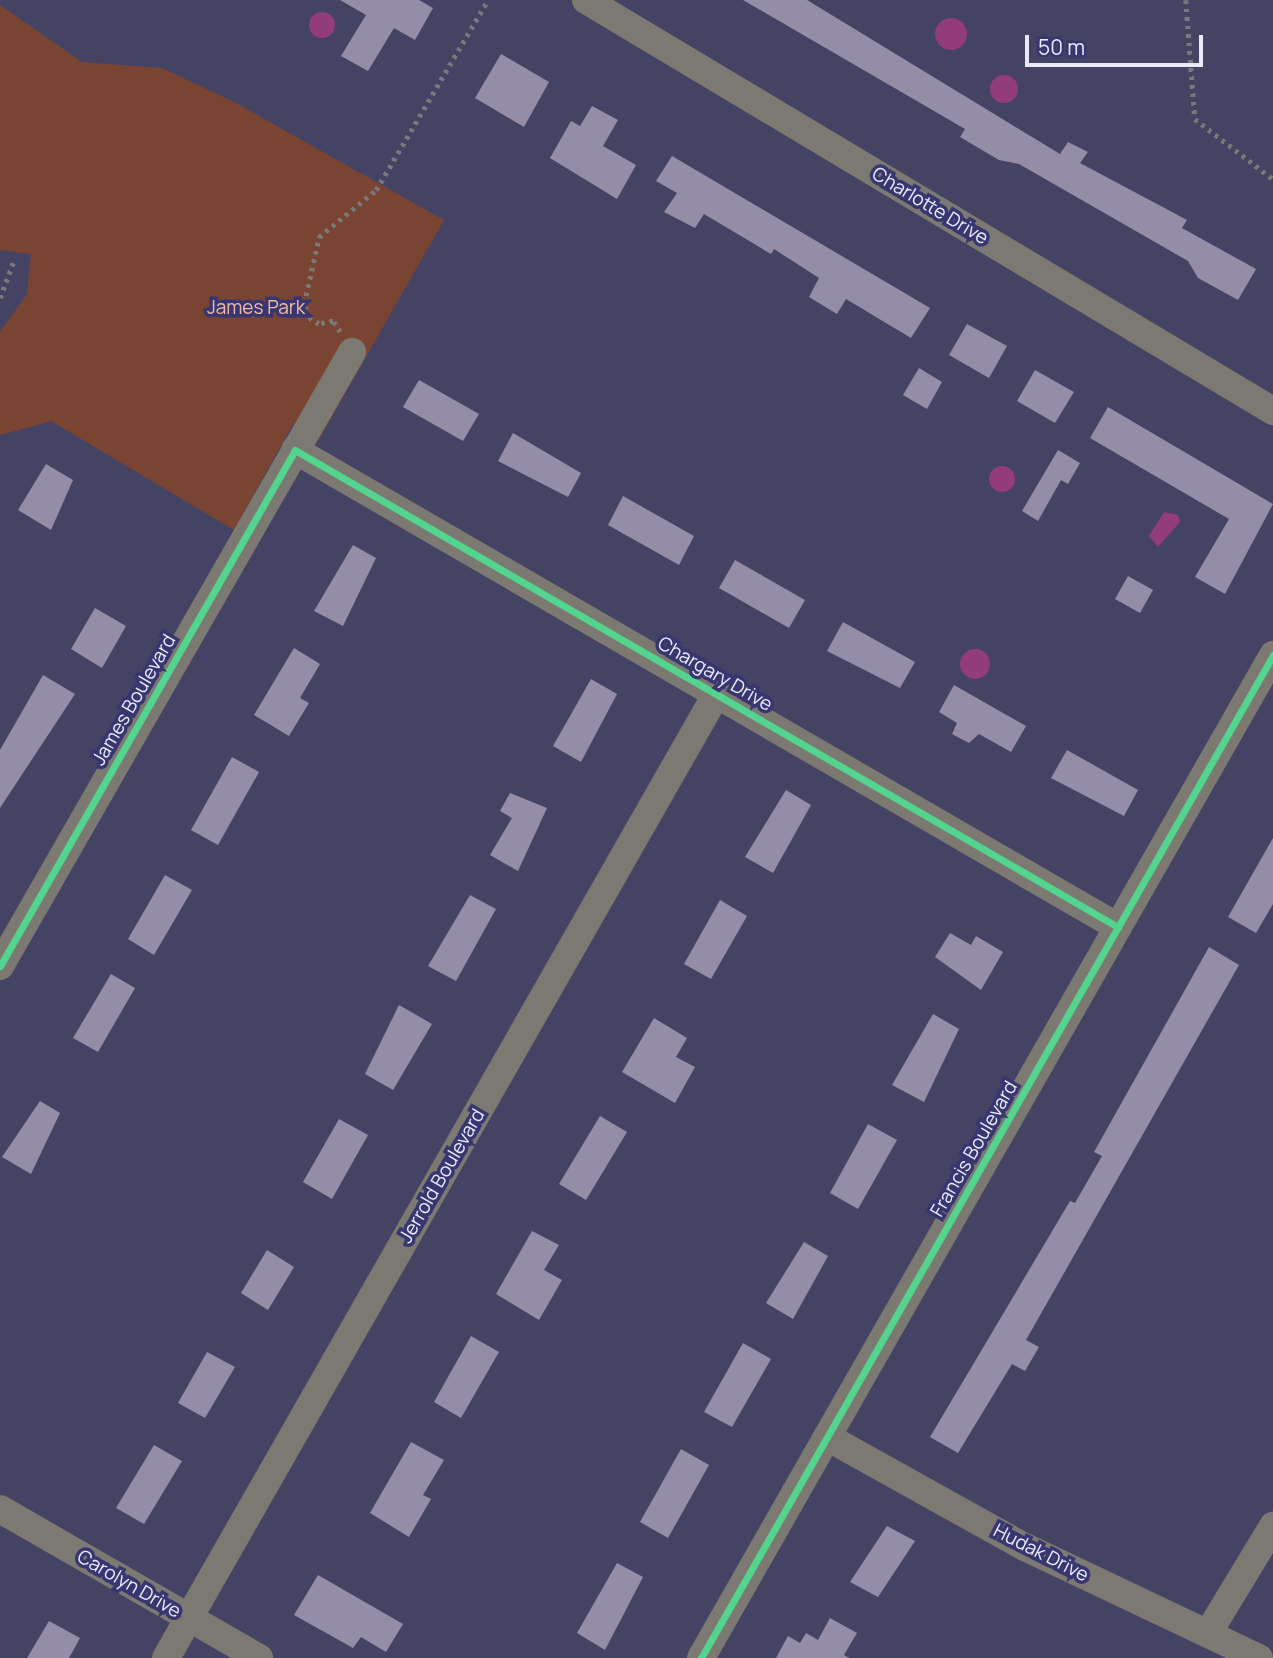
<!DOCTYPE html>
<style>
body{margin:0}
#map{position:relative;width:1273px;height:1658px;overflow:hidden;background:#454363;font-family:Manrope,sans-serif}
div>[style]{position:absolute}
.green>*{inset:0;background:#7a4432}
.water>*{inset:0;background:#933c7a}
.round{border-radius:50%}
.building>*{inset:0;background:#938da8}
.path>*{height:4.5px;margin-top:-2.25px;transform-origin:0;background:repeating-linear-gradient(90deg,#7a7879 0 3.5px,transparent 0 8.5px)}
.minor>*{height:28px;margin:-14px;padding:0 14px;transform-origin:14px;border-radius:14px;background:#7b7971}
.cycleway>*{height:7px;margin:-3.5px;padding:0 3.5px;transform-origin:3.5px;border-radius:3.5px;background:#53d58f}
span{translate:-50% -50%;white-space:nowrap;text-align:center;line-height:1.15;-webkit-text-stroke:7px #383670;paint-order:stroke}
.street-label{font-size:19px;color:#e9eaf9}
.park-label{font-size:19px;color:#f2baa5}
.scale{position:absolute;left:1025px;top:35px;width:178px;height:32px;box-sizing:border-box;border:4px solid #e9eaf9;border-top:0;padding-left:9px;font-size:21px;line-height:24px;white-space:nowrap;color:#e9eaf9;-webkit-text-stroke:5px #383670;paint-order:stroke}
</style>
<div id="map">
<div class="green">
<i style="clip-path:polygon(0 5px,82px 62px,162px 68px,236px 103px,444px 220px,318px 441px,293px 424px,234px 530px,51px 421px,0 435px,0 332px,27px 294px,31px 254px,0 250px)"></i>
</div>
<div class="water">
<i class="round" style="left:309px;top:12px;width:26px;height:26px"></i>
<i class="round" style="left:935px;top:18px;width:32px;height:32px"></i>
<i class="round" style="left:990px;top:75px;width:28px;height:28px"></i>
<i class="round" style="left:989px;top:466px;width:26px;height:26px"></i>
<i style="clip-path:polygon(1164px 512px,1178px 515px,1180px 522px,1158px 547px,1149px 536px)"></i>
<i class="round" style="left:960px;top:649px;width:30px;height:30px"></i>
</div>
<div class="building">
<i style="clip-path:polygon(340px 0,419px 0,433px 8px,415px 40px,394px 28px,368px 71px,341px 56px,366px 15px)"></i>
<i style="clip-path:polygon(743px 0,807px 0,1060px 154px,1068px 142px,1088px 152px,1080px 163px,1187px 220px,1182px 228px,1256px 269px,1238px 300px,1198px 278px,1188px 261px,1019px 164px,999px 160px,960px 137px,965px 129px)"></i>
<i style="clip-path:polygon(501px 54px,549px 82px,524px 127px,475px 98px)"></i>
<i style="clip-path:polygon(592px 106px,618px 120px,603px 146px,636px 165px,617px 199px,550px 158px,571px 121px,580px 126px)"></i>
<i style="clip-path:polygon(672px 156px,930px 308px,911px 338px,846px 299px,837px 314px,809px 297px,819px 278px,774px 249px,771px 254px,704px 214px,695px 228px,664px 212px,677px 193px,656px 181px)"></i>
<i style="clip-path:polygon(967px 324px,1007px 346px,989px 378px,949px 355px)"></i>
<i style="clip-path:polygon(919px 368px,942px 382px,927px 409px,903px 395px)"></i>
<i style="clip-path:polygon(1035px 370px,1074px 392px,1055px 423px,1017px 401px)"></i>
<i style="clip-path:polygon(419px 380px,479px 414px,463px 441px,403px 407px)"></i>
<i style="clip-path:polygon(1108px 407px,1273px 504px,1225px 594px,1195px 577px,1229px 519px,1090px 438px)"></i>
<i style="clip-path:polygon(513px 433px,581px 473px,568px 497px,498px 461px)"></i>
<i style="clip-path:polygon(1058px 450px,1080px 463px,1068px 484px,1061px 480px,1038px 521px,1022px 511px)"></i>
<i style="clip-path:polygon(46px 464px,73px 480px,51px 530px,18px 510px)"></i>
<i style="clip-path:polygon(623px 496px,694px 536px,679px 565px,608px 525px)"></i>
<i style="clip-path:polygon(353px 545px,376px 558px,343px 626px,314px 611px)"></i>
<i style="clip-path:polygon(735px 560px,805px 600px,789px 628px,719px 588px)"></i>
<i style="clip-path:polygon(1128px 576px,1153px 590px,1140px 613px,1115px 599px)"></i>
<i style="clip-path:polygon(95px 608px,126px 626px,102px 668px,71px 649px)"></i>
<i style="clip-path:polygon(843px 622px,915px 662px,900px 688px,827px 651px)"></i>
<i style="clip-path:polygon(294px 648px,320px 664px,300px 698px,309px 703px,289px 736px,254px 715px)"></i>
<i style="clip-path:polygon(43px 675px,75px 694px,0 808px,0 750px)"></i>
<i style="clip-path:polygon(591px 679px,617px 694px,581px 762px,553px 746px)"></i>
<i style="clip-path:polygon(954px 685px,1026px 726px,1011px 752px,979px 734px,969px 743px,952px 734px,957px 723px,939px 712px)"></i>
<i style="clip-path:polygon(1067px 750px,1138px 790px,1124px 816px,1051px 778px)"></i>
<i style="clip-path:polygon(232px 757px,259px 772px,218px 845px,191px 830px)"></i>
<i style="clip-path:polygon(786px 790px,811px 805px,773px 873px,745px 857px)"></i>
<i style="clip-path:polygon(510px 793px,547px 808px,518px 871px,490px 855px,512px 818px,500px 811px)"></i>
<i style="clip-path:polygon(1273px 838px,1273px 904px,1256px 933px,1228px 917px)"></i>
<i style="clip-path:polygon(165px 875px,192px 890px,154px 955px,128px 939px)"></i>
<i style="clip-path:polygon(470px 895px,496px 909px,456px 981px,428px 966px)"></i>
<i style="clip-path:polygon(720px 900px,747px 916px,711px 979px,684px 964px)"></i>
<i style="clip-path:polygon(950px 933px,971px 945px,976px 936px,1003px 952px,981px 990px,935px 957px)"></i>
<i style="clip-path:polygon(1209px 947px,1239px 965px,1026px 1340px,1039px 1347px,1025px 1371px,1012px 1364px,958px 1453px,930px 1437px,1070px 1201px,1075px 1203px,1102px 1156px,1094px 1152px)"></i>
<i style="clip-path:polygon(111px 974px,135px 988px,98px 1052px,73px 1038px)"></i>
<i style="clip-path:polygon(399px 1005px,432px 1024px,393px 1090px,365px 1074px)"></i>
<i style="clip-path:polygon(933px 1014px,959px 1029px,924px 1102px,892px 1085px)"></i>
<i style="clip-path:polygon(654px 1018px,687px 1038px,676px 1057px,695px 1067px,675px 1103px,622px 1072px)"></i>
<i style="clip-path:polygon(40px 1101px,60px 1113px,31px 1174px,2px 1157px)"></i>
<i style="clip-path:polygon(600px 1116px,627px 1132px,586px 1200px,559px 1184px)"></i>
<i style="clip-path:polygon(339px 1119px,368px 1135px,332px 1199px,303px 1182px)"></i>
<i style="clip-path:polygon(868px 1124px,897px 1140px,858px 1209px,830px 1193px)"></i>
<i style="clip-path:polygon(532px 1231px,559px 1245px,544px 1270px,562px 1280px,539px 1320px,496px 1294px)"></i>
<i style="clip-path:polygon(804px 1242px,828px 1256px,793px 1319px,766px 1303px)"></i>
<i style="clip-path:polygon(267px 1250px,294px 1267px,268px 1310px,241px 1293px)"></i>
<i style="clip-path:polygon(471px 1336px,499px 1352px,461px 1418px,434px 1402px)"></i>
<i style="clip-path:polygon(743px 1343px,771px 1359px,732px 1427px,704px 1412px)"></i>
<i style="clip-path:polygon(207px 1352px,235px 1367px,205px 1418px,178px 1403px)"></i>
<i style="clip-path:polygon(411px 1442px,444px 1460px,423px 1495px,431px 1499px,409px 1537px,370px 1513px)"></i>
<i style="clip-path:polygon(154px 1445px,182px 1461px,144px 1524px,116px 1508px)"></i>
<i style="clip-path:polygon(681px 1449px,709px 1465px,668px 1538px,640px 1522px)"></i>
<i style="clip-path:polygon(887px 1526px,915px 1541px,878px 1597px,850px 1582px)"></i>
<i style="clip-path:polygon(617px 1563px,643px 1577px,605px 1650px,577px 1633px)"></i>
<i style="clip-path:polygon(318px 1575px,403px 1624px,386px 1652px,361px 1637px,353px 1648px,294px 1615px)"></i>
<i style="clip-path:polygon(830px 1618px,857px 1633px,844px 1655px,849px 1658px,776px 1658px,788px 1636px,800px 1643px,806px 1633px,818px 1640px)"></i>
<i style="clip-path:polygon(49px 1621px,80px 1638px,69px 1658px,27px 1658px)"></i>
</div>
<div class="path">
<i style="left:1186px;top:0;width:119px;rotate:85.7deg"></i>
<i style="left:1195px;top:119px;width:98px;rotate:37.6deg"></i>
<i style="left:0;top:298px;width:40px;rotate:-69.8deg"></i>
<i style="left:340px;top:332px;width:13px;rotate:-122deg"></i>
<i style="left:333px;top:321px;width:14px;rotate:168deg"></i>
<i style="left:319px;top:324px;width:13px;rotate:-148deg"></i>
<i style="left:308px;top:317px;width:14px;rotate:-107deg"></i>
<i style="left:304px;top:304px;width:69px;rotate:-77.4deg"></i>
<i style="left:319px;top:237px;width:74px;rotate:-39.5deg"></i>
<i style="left:376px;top:190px;width:221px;rotate:-59.5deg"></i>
</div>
<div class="minor">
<i style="left:586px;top:0;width:801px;rotate:30.89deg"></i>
<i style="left:295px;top:450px;width:951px;rotate:30.1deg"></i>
<i style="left:0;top:966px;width:708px;rotate:-60.17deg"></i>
<i style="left:827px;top:1437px;width:227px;rotate:29.1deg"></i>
<i style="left:1025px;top:1547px;width:259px;rotate:25.4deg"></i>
<i style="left:0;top:1509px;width:299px;rotate:29.9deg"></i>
<i style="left:1210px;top:1630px;width:122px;rotate:-58.8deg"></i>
<i style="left:166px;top:1658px;width:1111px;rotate:-60.27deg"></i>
<i style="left:701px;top:1658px;width:1155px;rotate:-60.3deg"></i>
</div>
<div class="cycleway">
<i style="left:0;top:966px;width:594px;rotate:-60.24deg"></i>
<i style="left:295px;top:450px;width:951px;rotate:30.1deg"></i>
<i style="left:701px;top:1658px;width:1155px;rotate:-60.3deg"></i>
</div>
<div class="street-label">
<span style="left:930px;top:206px;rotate:31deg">Charlotte Drive</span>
<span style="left:715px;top:674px;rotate:30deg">Chargary Drive</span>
<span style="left:134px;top:700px;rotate:-60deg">James Boulevard</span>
<span style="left:974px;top:1149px;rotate:-60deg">Francis Boulevard</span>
<span style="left:442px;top:1176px;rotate:-60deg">Jerrold Boulevard</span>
<span style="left:1041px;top:1553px;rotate:27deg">Hudak Drive</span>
<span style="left:129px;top:1584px;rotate:30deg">Carolyn Drive</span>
</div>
<div class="park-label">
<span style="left:256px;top:308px">James Park</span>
</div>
<div class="scale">50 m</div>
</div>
